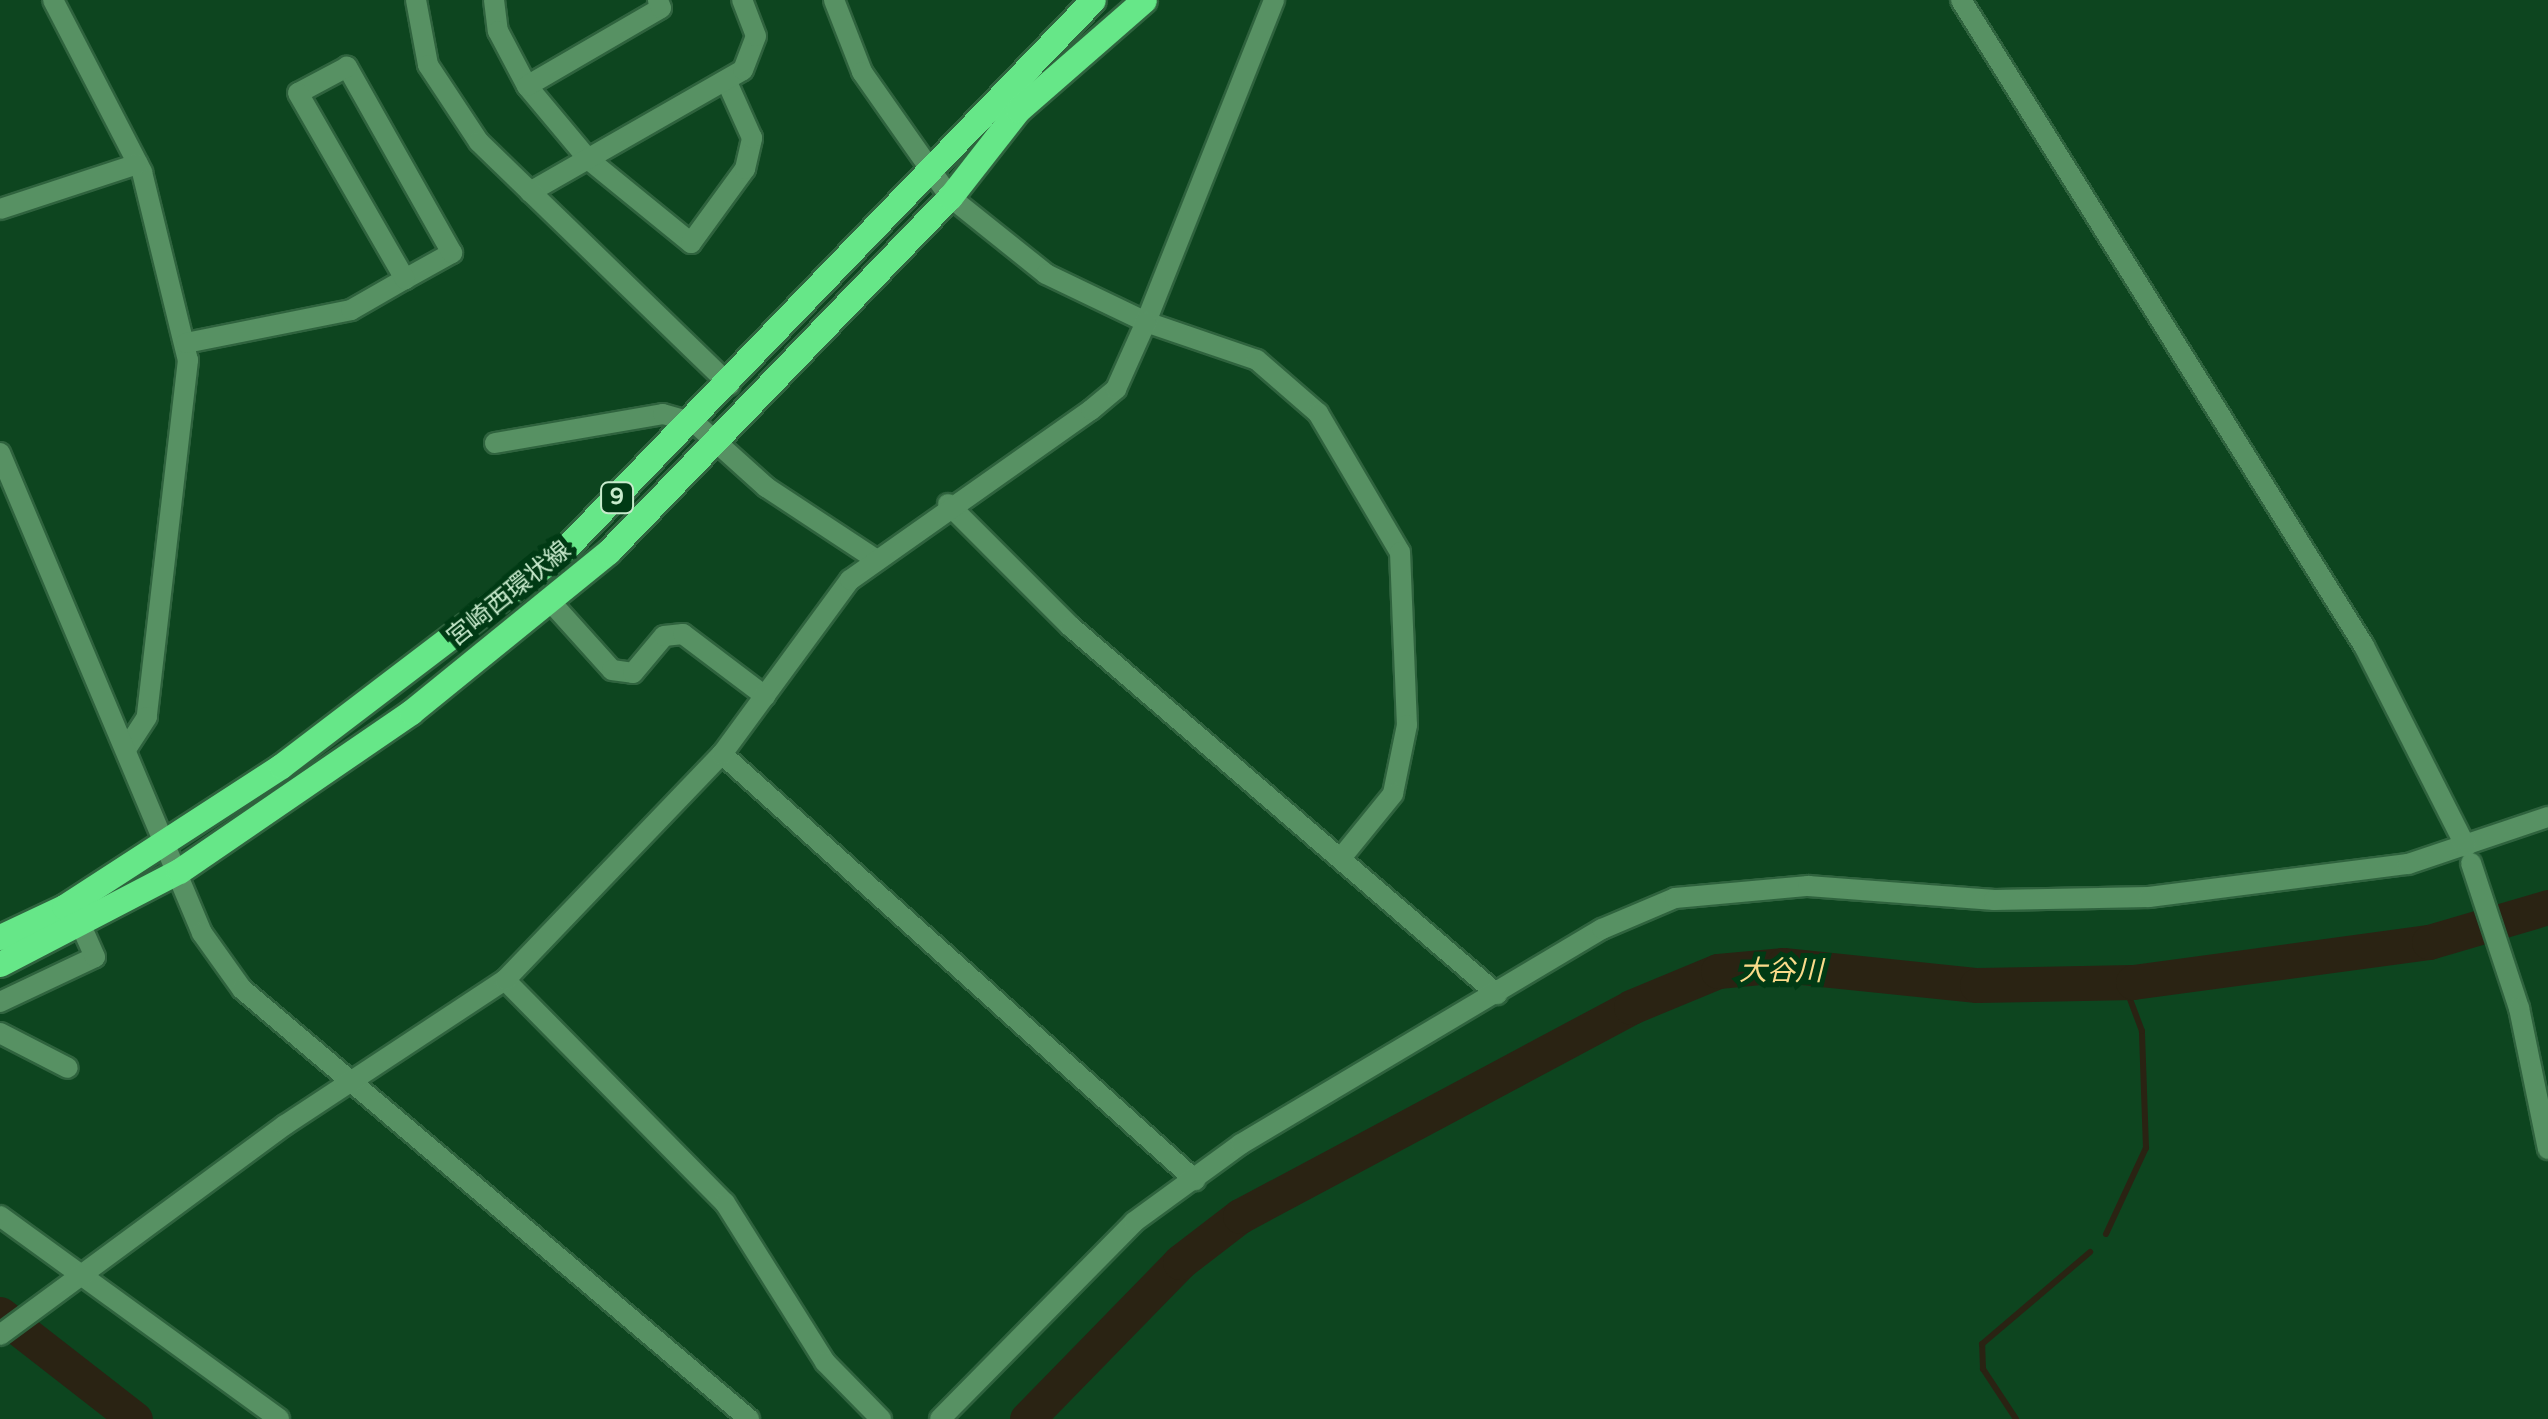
<!DOCTYPE html>
<meta charset="utf-8">
<style>
body{margin:0}
#map{position:relative;width:2548px;height:1419px;overflow:hidden;background:#0d451f;font-family:"Varela Round","Noto Sans JP",sans-serif}
div>[style]{position:absolute}
.stream>*{height:6px;margin:-3px;padding:0 3px;transform-origin:3px;border-radius:3px;background:#2a2313}
.river>*{height:35px;margin:-17.5px;padding:0 17.5px;transform-origin:17.5px;border-radius:17.5px;background:#2a2313}
.roads{filter:drop-shadow(2px 0 #2f633e) drop-shadow(-2px 0 #2f633e) drop-shadow(0 2px #2f633e) drop-shadow(0 -2px #2f633e)}
.minor>*{height:20px;margin:-10px;padding:0 10px;transform-origin:10px;border-radius:10px;background:#579163}
.tertiary>*{height:20px;margin:-10px;padding:0 10px;transform-origin:10px;border-radius:10px;background:#579163}
.primary>*{height:25px;margin:-12.5px;padding:0 12.5px;transform-origin:12.5px;border-radius:12.5px;background:#66e788}
span{translate:-50% -50%;white-space:nowrap;text-align:center;line-height:1.15;-webkit-text-stroke:10px #003a14;paint-order:stroke}
.shield-label span{padding:2px 8px;background:#003a14;border:2px solid;border-radius:8px;-webkit-text-stroke-width:0}
.shield-label{font-size:22px;color:#c8ebcd;font-weight:700}
.street-label{font-size:25px;color:#c8ebcd}
.water-label{font-size:28px;color:#fadb8a;font-style:italic}
</style>
<div id="map">
<div class="stream">
<i style="left:2106px;top:1234px;width:95px;rotate:-65.1deg"></i>
<i style="left:2146px;top:1148px;width:117px;rotate:-92deg"></i>
<i style="left:2142px;top:1031px;width:51px;rotate:-110.6deg"></i>
<i style="left:2016px;top:1419px;width:60px;rotate:-123.4deg"></i>
<i style="left:1983px;top:1369px;width:25px;rotate:-92deg"></i>
<i style="left:1982px;top:1344px;width:142px;rotate:-40.4deg"></i>
</div>
<div class="river">
<i style="left:0;top:1314px;width:171px;rotate:37.9deg"></i>
<i style="left:1027px;top:1419px;width:219px;rotate:-45.7deg"></i>
<i style="left:1180px;top:1262px;width:76px;rotate:-37.5deg"></i>
<i style="left:1240px;top:1216px;width:443px;rotate:-28.1deg"></i>
<i style="left:1631px;top:1007px;width:94px;rotate:-22.5deg"></i>
<i style="left:1718px;top:971px;width:65px;rotate:-5.3deg"></i>
<i style="left:1783px;top:965px;width:195px;rotate:5.9deg"></i>
<i style="left:1977px;top:985px;width:156px;rotate:-1.1deg"></i>
<i style="left:2133px;top:982px;width:299px;rotate:-7.7deg"></i>
<i style="left:2429px;top:942px;width:124px;rotate:-16.4deg"></i>
</div>
<div class="roads">
<div class="minor">
<i style="left:53px;top:0;width:194px;rotate:62.6deg"></i>
<i style="left:142px;top:172px;width:194px;rotate:76.3deg"></i>
<i style="left:188px;top:360px;width:359px;rotate:96.6deg"></i>
<i style="left:147px;top:717px;width:37px;rotate:123deg"></i>
<i style="left:494px;top:0;width:31px;rotate:83deg"></i>
<i style="left:498px;top:31px;width:62px;rotate:62.2deg"></i>
<i style="left:527px;top:86px;width:95px;rotate:50.1deg"></i>
<i style="left:588px;top:159px;width:133px;rotate:39.2deg"></i>
<i style="left:691px;top:243px;width:92px;rotate:-53.9deg"></i>
<i style="left:745px;top:169px;width:32px;rotate:-77deg"></i>
<i style="left:752px;top:138px;width:61px;rotate:-114.1deg"></i>
<i style="left:834px;top:0;width:77px;rotate:68.7deg"></i>
<i style="left:862px;top:72px;width:153px;rotate:54.9deg"></i>
<i style="left:950px;top:197px;width:123px;rotate:38.7deg"></i>
<i style="left:1046px;top:274px;width:111px;rotate:25.6deg"></i>
<i style="left:1146px;top:322px;width:117px;rotate:18.9deg"></i>
<i style="left:1257px;top:360px;width:81px;rotate:41deg"></i>
<i style="left:1318px;top:413px;width:161px;rotate:59.5deg"></i>
<i style="left:1400px;top:552px;width:173px;rotate:87.7deg"></i>
<i style="left:1407px;top:725px;width:70px;rotate:101.5deg"></i>
<i style="left:1393px;top:794px;width:82px;rotate:129.1deg"></i>
<i style="left:527px;top:86px;width:155px;rotate:-30.2deg"></i>
<i style="left:661px;top:8px;width:9px;rotate:-111deg"></i>
<i style="left:530px;top:192px;width:245px;rotate:-29.8deg"></i>
<i style="left:743px;top:70px;width:36px;rotate:-69deg"></i>
<i style="left:756px;top:36px;width:39px;rotate:-111deg"></i>
<i style="left:0;top:209px;width:145px;rotate:-18.1deg"></i>
<i style="left:1146px;top:322px;width:347px;rotate:-68.3deg"></i>
<i style="left:186px;top:343px;width:168px;rotate:-11.3deg"></i>
<i style="left:351px;top:310px;width:62px;rotate:-29.9deg"></i>
<i style="left:405px;top:279px;width:54px;rotate:-29deg"></i>
<i style="left:452px;top:253px;width:214px;rotate:-119.4deg"></i>
<i style="left:347px;top:67px;width:55px;rotate:152deg"></i>
<i style="left:298px;top:93px;width:215px;rotate:60.1deg"></i>
<i style="left:495px;top:443px;width:170px;rotate:-9.8deg"></i>
<i style="left:663px;top:414px;width:33px;rotate:16deg"></i>
<i style="left:695px;top:423px;width:96px;rotate:42deg"></i>
<i style="left:766px;top:487px;width:131px;rotate:33.4deg"></i>
<i style="left:948px;top:504px;width:173px;rotate:45deg"></i>
<i style="left:1070px;top:626px;width:564px;rotate:40.76deg"></i>
<i style="left:549px;top:600px;width:94px;rotate:48deg"></i>
<i style="left:612px;top:670px;width:21px;rotate:8deg"></i>
<i style="left:633px;top:673px;width:48px;rotate:-50deg"></i>
<i style="left:664px;top:636px;width:19px;rotate:-6deg"></i>
<i style="left:683px;top:634px;width:103px;rotate:37.1deg"></i>
<i style="left:722px;top:754px;width:637px;rotate:42.01deg"></i>
<i style="left:505px;top:980px;width:313px;rotate:45.4deg"></i>
<i style="left:725px;top:1203px;width:188px;rotate:57.8deg"></i>
<i style="left:825px;top:1362px;width:80px;rotate:45.5deg"></i>
<i style="left:0;top:1002px;width:105px;rotate:-25.3deg"></i>
<i style="left:95px;top:957px;width:36px;rotate:-114deg"></i>
<i style="left:0;top:1033px;width:76px;rotate:27.2deg"></i>
<i style="left:0;top:1216px;width:345px;rotate:36deg"></i>
<i style="left:940px;top:1419px;width:276px;rotate:-45.4deg"></i>
<i style="left:1134px;top:1222px;width:132px;rotate:-36.1deg"></i>
<i style="left:1241px;top:1144px;width:420px;rotate:-30.8deg"></i>
<i style="left:1602px;top:929px;width:79px;rotate:-23deg"></i>
<i style="left:1675px;top:898px;width:134px;rotate:-5.2deg"></i>
<i style="left:1808px;top:886px;width:187px;rotate:4.3deg"></i>
<i style="left:1994px;top:900px;width:155px;rotate:-1.1deg"></i>
<i style="left:2149px;top:897px;width:261px;rotate:-7.3deg"></i>
<i style="left:2408px;top:864px;width:148px;rotate:-18.6deg"></i>
</div>
<div class="tertiary">
<i style="left:416px;top:0;width:66px;rotate:79.5deg"></i>
<i style="left:428px;top:65px;width:92px;rotate:56.5deg"></i>
<i style="left:479px;top:142px;width:349px;rotate:44.1deg"></i>
<i style="left:1961px;top:0;width:761px;rotate:58.04deg"></i>
<i style="left:2364px;top:646px;width:225px;rotate:63.1deg"></i>
<i style="left:0;top:453px;width:521px;rotate:67.18deg"></i>
<i style="left:202px;top:933px;width:69px;rotate:54.5deg"></i>
<i style="left:242px;top:989px;width:665px;rotate:40.3deg"></i>
<i style="left:2471px;top:863px;width:153px;rotate:71.7deg"></i>
<i style="left:2519px;top:1008px;width:144px;rotate:78.4deg"></i>
<i style="left:0;top:1335px;width:354px;rotate:-36.4deg"></i>
<i style="left:285px;top:1125px;width:263px;rotate:-33.4deg"></i>
<i style="left:505px;top:980px;width:313px;rotate:-46.2deg"></i>
<i style="left:722px;top:754px;width:216px;rotate:-53.7deg"></i>
<i style="left:850px;top:580px;width:295px;rotate:-35.2deg"></i>
<i style="left:1091px;top:410px;width:33px;rotate:-40deg"></i>
<i style="left:1116px;top:389px;width:73px;rotate:-65.9deg"></i>
</div>
<div class="primary">
<i style="left:0;top:937px;width:71px;rotate:-25.1deg"></i>
<i style="left:64px;top:907px;width:259px;rotate:-33deg"></i>
<i style="left:281px;top:766px;width:352px;rotate:-37.3deg"></i>
<i style="left:561px;top:553px;width:767px;rotate:-46.11deg"></i>
<i style="left:0;top:964px;width:202px;rotate:-27.5deg"></i>
<i style="left:179px;top:871px;width:281px;rotate:-34.4deg"></i>
<i style="left:411px;top:712px;width:254px;rotate:-39.1deg"></i>
<i style="left:608px;top:552px;width:493px;rotate:-46.1deg"></i>
<i style="left:950px;top:197px;width:110px;rotate:-52deg"></i>
<i style="left:1018px;top:110px;width:167px;rotate:-41.1deg"></i>
</div>
</div>
<div class="shield-label">
<span style="left:617px;top:498px">9</span>
</div>
<div class="street-label">
<span style="left:509px;top:594px;rotate:-39deg">宮崎西環状線</span>
</div>
<div class="water-label">
<span style="left:1781px;top:971px">大谷川</span>
</div>
</div>
